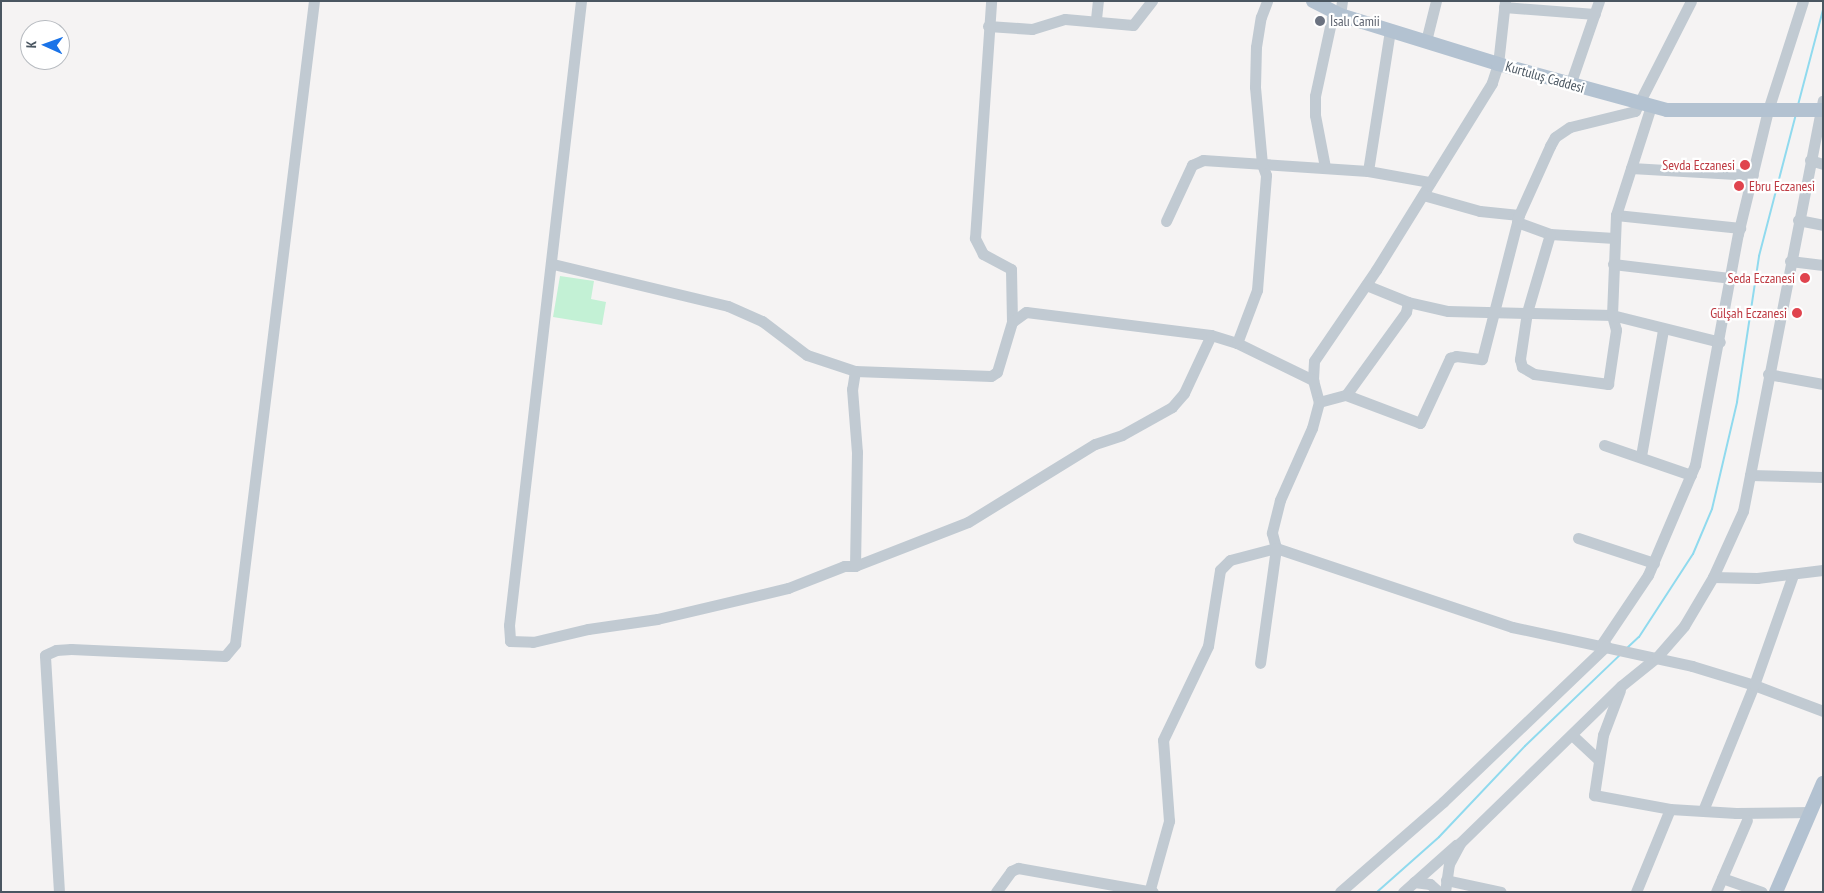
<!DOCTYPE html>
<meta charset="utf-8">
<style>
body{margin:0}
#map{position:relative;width:1824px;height:893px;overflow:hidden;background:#f5f3f3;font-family:"PT Sans Narrow",sans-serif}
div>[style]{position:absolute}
.green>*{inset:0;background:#c3f1d5}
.stream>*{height:2px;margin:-1px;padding:0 1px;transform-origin:1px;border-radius:1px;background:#90daee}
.minor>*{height:11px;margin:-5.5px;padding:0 5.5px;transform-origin:5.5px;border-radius:5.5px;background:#c1cad2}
.major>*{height:14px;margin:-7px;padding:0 7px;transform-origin:7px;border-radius:7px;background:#b3c2d1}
.dots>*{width:14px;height:14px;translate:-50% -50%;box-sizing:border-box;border:2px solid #fff;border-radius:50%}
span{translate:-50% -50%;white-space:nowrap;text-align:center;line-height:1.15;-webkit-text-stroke:4.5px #fff;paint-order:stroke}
.worship-label{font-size:14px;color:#5b616d}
.left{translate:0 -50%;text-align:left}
.street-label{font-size:14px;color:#4a5661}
.health-label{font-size:14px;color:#be3a42}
.right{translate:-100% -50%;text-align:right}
.frame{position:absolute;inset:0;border:2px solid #4a5661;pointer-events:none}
.north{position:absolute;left:20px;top:20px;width:50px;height:50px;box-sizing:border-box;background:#fff;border:1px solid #b7bbc0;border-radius:50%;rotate:272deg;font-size:14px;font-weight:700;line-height:20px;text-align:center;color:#4a5661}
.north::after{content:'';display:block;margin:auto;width:18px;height:22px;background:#1a73e8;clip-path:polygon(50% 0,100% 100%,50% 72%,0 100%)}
</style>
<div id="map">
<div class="green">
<i style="clip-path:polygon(560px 276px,594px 281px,591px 299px,606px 302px,602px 325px,553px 317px)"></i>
</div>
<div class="stream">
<i style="left:1798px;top:105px;width:98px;rotate:-75.3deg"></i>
<i style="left:1627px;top:648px;width:16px;rotate:-43deg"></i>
<i style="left:1639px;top:637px;width:99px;rotate:-57deg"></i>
<i style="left:1693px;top:554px;width:49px;rotate:-67.1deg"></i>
<i style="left:1712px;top:509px;width:110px;rotate:-76.8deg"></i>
<i style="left:1737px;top:402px;width:148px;rotate:-81.4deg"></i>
<i style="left:1759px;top:256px;width:147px;rotate:-75.4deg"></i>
<i style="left:1377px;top:892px;width:83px;rotate:-41.6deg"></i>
<i style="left:1439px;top:837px;width:125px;rotate:-46.6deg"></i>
<i style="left:1525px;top:746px;width:132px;rotate:-43.8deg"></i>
</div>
<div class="minor">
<i style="left:581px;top:1px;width:628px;rotate:96.58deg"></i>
<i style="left:509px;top:625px;width:16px;rotate:86deg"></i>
<i style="left:510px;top:641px;width:23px;rotate:2deg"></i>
<i style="left:533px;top:642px;width:57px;rotate:-13.3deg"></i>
<i style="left:588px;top:629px;width:70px;rotate:-8.2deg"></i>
<i style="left:657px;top:619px;width:135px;rotate:-13.3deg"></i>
<i style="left:788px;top:588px;width:60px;rotate:-21.4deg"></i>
<i style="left:844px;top:566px;width:11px"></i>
<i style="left:855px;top:566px;width:121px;rotate:-21.3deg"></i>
<i style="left:968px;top:522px;width:149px;rotate:-31.6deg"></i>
<i style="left:1095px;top:444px;width:28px;rotate:-18deg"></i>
<i style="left:1122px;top:435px;width:57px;rotate:-29.2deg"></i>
<i style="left:1172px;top:407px;width:18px;rotate:-49deg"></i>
<i style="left:1184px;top:393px;width:64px;rotate:-65deg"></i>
<i style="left:1505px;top:1px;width:63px;rotate:96.3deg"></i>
<i style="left:1498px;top:64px;width:20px;rotate:108deg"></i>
<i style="left:1492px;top:83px;width:220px;rotate:121.8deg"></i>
<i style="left:1376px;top:270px;width:110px;rotate:124.3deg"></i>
<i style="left:1314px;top:361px;width:19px;rotate:93deg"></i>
<i style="left:1313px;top:380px;width:23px;rotate:75deg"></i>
<i style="left:1319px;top:402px;width:27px;rotate:105deg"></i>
<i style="left:1312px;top:428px;width:79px;rotate:114deg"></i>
<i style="left:1280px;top:500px;width:34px;rotate:104deg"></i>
<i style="left:1272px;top:533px;width:16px;rotate:75deg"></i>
<i style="left:1276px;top:548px;width:249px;rotate:18.5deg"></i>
<i style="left:1512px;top:627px;width:184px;rotate:12.2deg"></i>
<i style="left:1692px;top:666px;width:65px;rotate:17deg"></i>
<i style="left:1754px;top:685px;width:74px;rotate:20.6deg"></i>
<i style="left:1504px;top:7px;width:91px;rotate:4.4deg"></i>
<i style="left:1340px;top:15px;width:14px;rotate:-82deg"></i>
<i style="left:1096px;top:19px;width:18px;rotate:-84deg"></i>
<i style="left:988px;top:26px;width:44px;rotate:3.9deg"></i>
<i style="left:1032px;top:29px;width:34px;rotate:-17deg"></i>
<i style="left:1065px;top:19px;width:68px;rotate:5deg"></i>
<i style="left:1133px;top:25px;width:31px;rotate:-52deg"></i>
<i style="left:1426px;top:41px;width:41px;rotate:-76deg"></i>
<i style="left:1570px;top:85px;width:89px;rotate:-71deg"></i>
<i style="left:1810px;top:160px;width:14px;rotate:17deg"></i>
<i style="left:1325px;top:167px;width:53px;rotate:-100.9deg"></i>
<i style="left:1315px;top:115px;width:19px;rotate:-90deg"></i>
<i style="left:1315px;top:96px;width:85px;rotate:-77.8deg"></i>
<i style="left:1631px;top:168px;width:122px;rotate:3.3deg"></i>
<i style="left:1368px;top:171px;width:143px;rotate:-81.1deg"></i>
<i style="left:1423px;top:195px;width:59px;rotate:15.7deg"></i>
<i style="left:1480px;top:211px;width:39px;rotate:6deg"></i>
<i style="left:1616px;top:215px;width:125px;rotate:6deg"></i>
<i style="left:1798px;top:220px;width:25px;rotate:11deg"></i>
<i style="left:1166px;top:221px;width:62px;rotate:-65.1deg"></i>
<i style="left:1192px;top:165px;width:12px;rotate:-24deg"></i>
<i style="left:1203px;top:160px;width:165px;rotate:3.8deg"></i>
<i style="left:1368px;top:171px;width:63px;rotate:10.1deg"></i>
<i style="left:1517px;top:222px;width:35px;rotate:20deg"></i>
<i style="left:1614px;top:238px;width:64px;rotate:-176.4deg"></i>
<i style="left:1550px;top:234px;width:81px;rotate:106.4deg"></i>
<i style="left:1527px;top:312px;width:48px;rotate:98.5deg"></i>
<i style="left:1520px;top:359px;width:8px;rotate:76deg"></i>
<i style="left:1522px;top:367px;width:14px;rotate:30deg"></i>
<i style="left:1534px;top:374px;width:75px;rotate:7.7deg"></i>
<i style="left:1608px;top:384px;width:55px;rotate:-81.6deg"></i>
<i style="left:1616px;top:330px;width:16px;rotate:-105deg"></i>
<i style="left:1612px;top:315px;width:100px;rotate:-87.7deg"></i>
<i style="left:1616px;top:215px;width:114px;rotate:-72.2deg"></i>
<i style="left:1790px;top:261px;width:33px;rotate:7deg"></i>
<i style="left:553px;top:264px;width:180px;rotate:13.5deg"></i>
<i style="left:728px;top:306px;width:37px;rotate:24deg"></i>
<i style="left:762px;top:321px;width:56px;rotate:37.1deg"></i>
<i style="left:807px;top:355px;width:51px;rotate:18.4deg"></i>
<i style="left:855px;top:371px;width:136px;rotate:2.1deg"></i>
<i style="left:991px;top:376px;width:7px;rotate:-34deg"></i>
<i style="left:997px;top:372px;width:52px;rotate:-73.3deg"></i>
<i style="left:1012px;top:322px;width:53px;rotate:-91.1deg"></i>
<i style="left:1011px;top:269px;width:32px;rotate:-152deg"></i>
<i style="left:983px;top:254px;width:18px;rotate:-117deg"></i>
<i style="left:975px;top:238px;width:238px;rotate:-86.1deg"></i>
<i style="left:1613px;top:264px;width:119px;rotate:6.8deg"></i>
<i style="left:1366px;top:285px;width:45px;rotate:22deg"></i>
<i style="left:1408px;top:302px;width:41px;rotate:12.7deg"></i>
<i style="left:1448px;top:311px;width:164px;rotate:1.4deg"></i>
<i style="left:1612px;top:315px;width:111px;rotate:14deg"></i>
<i style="left:1012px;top:322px;width:17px;rotate:-36deg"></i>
<i style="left:1026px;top:312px;width:186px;rotate:7.1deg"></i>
<i style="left:1211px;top:335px;width:27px;rotate:17deg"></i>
<i style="left:1237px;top:343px;width:85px;rotate:26deg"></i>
<i style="left:1237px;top:343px;width:57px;rotate:-69.3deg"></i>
<i style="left:1257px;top:290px;width:115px;rotate:-85.5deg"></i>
<i style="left:1266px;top:175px;width:12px;rotate:-110deg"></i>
<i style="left:1262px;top:164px;width:77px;rotate:-95.2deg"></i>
<i style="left:1255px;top:87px;width:40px;rotate:-88.6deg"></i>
<i style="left:1256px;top:47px;width:30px;rotate:-81deg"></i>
<i style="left:1261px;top:17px;width:17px;rotate:-69deg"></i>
<i style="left:855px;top:371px;width:18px;rotate:99deg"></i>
<i style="left:852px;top:389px;width:63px;rotate:85.5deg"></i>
<i style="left:857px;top:452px;width:114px;rotate:91deg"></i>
<i style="left:1768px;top:374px;width:56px;rotate:10.3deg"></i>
<i style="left:1346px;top:395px;width:102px;rotate:-54.1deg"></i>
<i style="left:1406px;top:312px;width:10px;rotate:-79deg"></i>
<i style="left:1319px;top:402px;width:28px;rotate:-15deg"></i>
<i style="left:1346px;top:395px;width:79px;rotate:20.7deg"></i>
<i style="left:1420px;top:423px;width:72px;rotate:-65.2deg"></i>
<i style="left:1450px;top:358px;width:6px;rotate:-18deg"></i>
<i style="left:1456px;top:356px;width:26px;rotate:7deg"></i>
<i style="left:1482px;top:359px;width:149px;rotate:-75.6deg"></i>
<i style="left:1519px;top:215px;width:76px;rotate:-65.8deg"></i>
<i style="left:1550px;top:146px;width:10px;rotate:-61deg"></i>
<i style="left:1555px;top:137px;width:18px;rotate:-34deg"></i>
<i style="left:1570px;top:127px;width:67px;rotate:-13.8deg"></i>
<i style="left:1635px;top:111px;width:123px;rotate:-63deg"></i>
<i style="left:1604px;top:445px;width:92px;rotate:19deg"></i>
<i style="left:1641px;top:456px;width:128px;rotate:-80.1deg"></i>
<i style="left:1750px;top:475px;width:73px;rotate:1.6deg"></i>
<i style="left:1578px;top:538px;width:80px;rotate:18.2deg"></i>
<i style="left:1713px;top:577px;width:44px;rotate:1.3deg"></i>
<i style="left:1757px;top:578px;width:66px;rotate:-6.9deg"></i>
<i style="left:1601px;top:645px;width:84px;rotate:-56.1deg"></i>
<i style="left:1648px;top:575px;width:120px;rotate:-66.9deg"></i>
<i style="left:1695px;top:465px;width:235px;rotate:-79.5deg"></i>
<i style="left:1738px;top:234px;width:128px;rotate:-76.4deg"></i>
<i style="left:1768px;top:110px;width:114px;rotate:-72.2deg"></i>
<i style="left:1620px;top:690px;width:48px;rotate:110.7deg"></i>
<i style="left:1603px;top:735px;width:61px;rotate:98.5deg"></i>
<i style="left:1594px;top:795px;width:77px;rotate:10.4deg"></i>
<i style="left:1670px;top:809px;width:90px;rotate:112.3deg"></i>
<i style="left:1572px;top:735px;width:37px;rotate:43deg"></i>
<i style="left:1704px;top:808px;width:133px;rotate:-67.9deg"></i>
<i style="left:1754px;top:685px;width:117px;rotate:-70.5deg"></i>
<i style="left:1670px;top:809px;width:66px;rotate:3.5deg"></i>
<i style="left:1736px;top:813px;width:74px;rotate:-0.8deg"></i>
<i style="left:1722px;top:878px;width:42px;rotate:19.3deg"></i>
<i style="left:1446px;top:880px;width:56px;rotate:12.3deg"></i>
<i style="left:1414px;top:882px;width:16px;rotate:7deg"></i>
<i style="left:1430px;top:884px;width:12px;rotate:42deg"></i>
<i style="left:1150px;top:889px;width:71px;rotate:-74.4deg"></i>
<i style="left:1169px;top:821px;width:81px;rotate:-94.2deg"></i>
<i style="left:1163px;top:740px;width:104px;rotate:-64.4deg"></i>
<i style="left:1208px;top:646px;width:77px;rotate:-81deg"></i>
<i style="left:1220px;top:570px;width:14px;rotate:-45deg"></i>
<i style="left:1230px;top:560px;width:48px;rotate:-14.6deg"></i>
<i style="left:1276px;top:548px;width:116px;rotate:97.9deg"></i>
<i style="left:59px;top:892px;width:237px;rotate:-93.4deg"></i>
<i style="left:45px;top:655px;width:12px;rotate:-24deg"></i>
<i style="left:56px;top:650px;width:15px;rotate:-4deg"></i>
<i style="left:71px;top:649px;width:154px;rotate:2.6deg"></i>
<i style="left:225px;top:656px;width:16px;rotate:-50deg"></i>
<i style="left:235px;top:644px;width:648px;rotate:-83deg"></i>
<i style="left:996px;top:892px;width:26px;rotate:-54deg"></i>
<i style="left:1011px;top:871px;width:8px;rotate:-23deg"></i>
<i style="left:1018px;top:868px;width:137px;rotate:10.1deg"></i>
<i style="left:1340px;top:892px;width:137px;rotate:-41.1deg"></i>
<i style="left:1443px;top:802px;width:226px;rotate:-43.7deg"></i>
<i style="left:1403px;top:892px;width:71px;rotate:-41.6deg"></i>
<i style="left:1445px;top:892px;width:28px;rotate:-82deg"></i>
<i style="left:1449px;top:864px;width:24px;rotate:-62deg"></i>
<i style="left:1460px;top:843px;width:225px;rotate:-44.3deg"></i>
<i style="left:1621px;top:686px;width:46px;rotate:-38.9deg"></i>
<i style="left:1657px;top:657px;width:41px;rotate:-48.9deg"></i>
<i style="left:1684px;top:626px;width:57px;rotate:-59.4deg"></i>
<i style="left:1713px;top:577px;width:72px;rotate:-65.6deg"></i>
<i style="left:1743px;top:511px;width:418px;rotate:-79deg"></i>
<i style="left:1716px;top:892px;width:78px;rotate:-66.7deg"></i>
</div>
<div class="major">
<i style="left:1313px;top:1px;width:30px;rotate:27deg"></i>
<i style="left:1340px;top:15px;width:165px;rotate:17.2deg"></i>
<i style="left:1498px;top:64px;width:175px;rotate:15.2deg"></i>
<i style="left:1667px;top:110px;width:156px"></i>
<i style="left:1776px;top:892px;width:119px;rotate:-66.7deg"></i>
</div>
<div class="dots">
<i style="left:1320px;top:21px;background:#6b7280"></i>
<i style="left:1745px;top:165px;background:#e0444e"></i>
<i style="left:1739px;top:186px;background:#e0444e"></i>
<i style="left:1805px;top:278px;background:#e0444e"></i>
<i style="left:1797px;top:313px;background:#e0444e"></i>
</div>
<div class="worship-label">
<span class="left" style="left:1330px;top:21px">İsalı Camii</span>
</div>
<div class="street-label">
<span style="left:1545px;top:77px;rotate:16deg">Kurtuluş Caddesi</span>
</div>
<div class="health-label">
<span class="right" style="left:1735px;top:165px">Sevda Eczanesi</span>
<span class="left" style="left:1749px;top:186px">Ebru Eczanesi</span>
<span class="right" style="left:1795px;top:278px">Seda Eczanesi</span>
<span class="right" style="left:1787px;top:313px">Gülşah Eczanesi</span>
</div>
<div class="frame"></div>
<div class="north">K</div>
</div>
